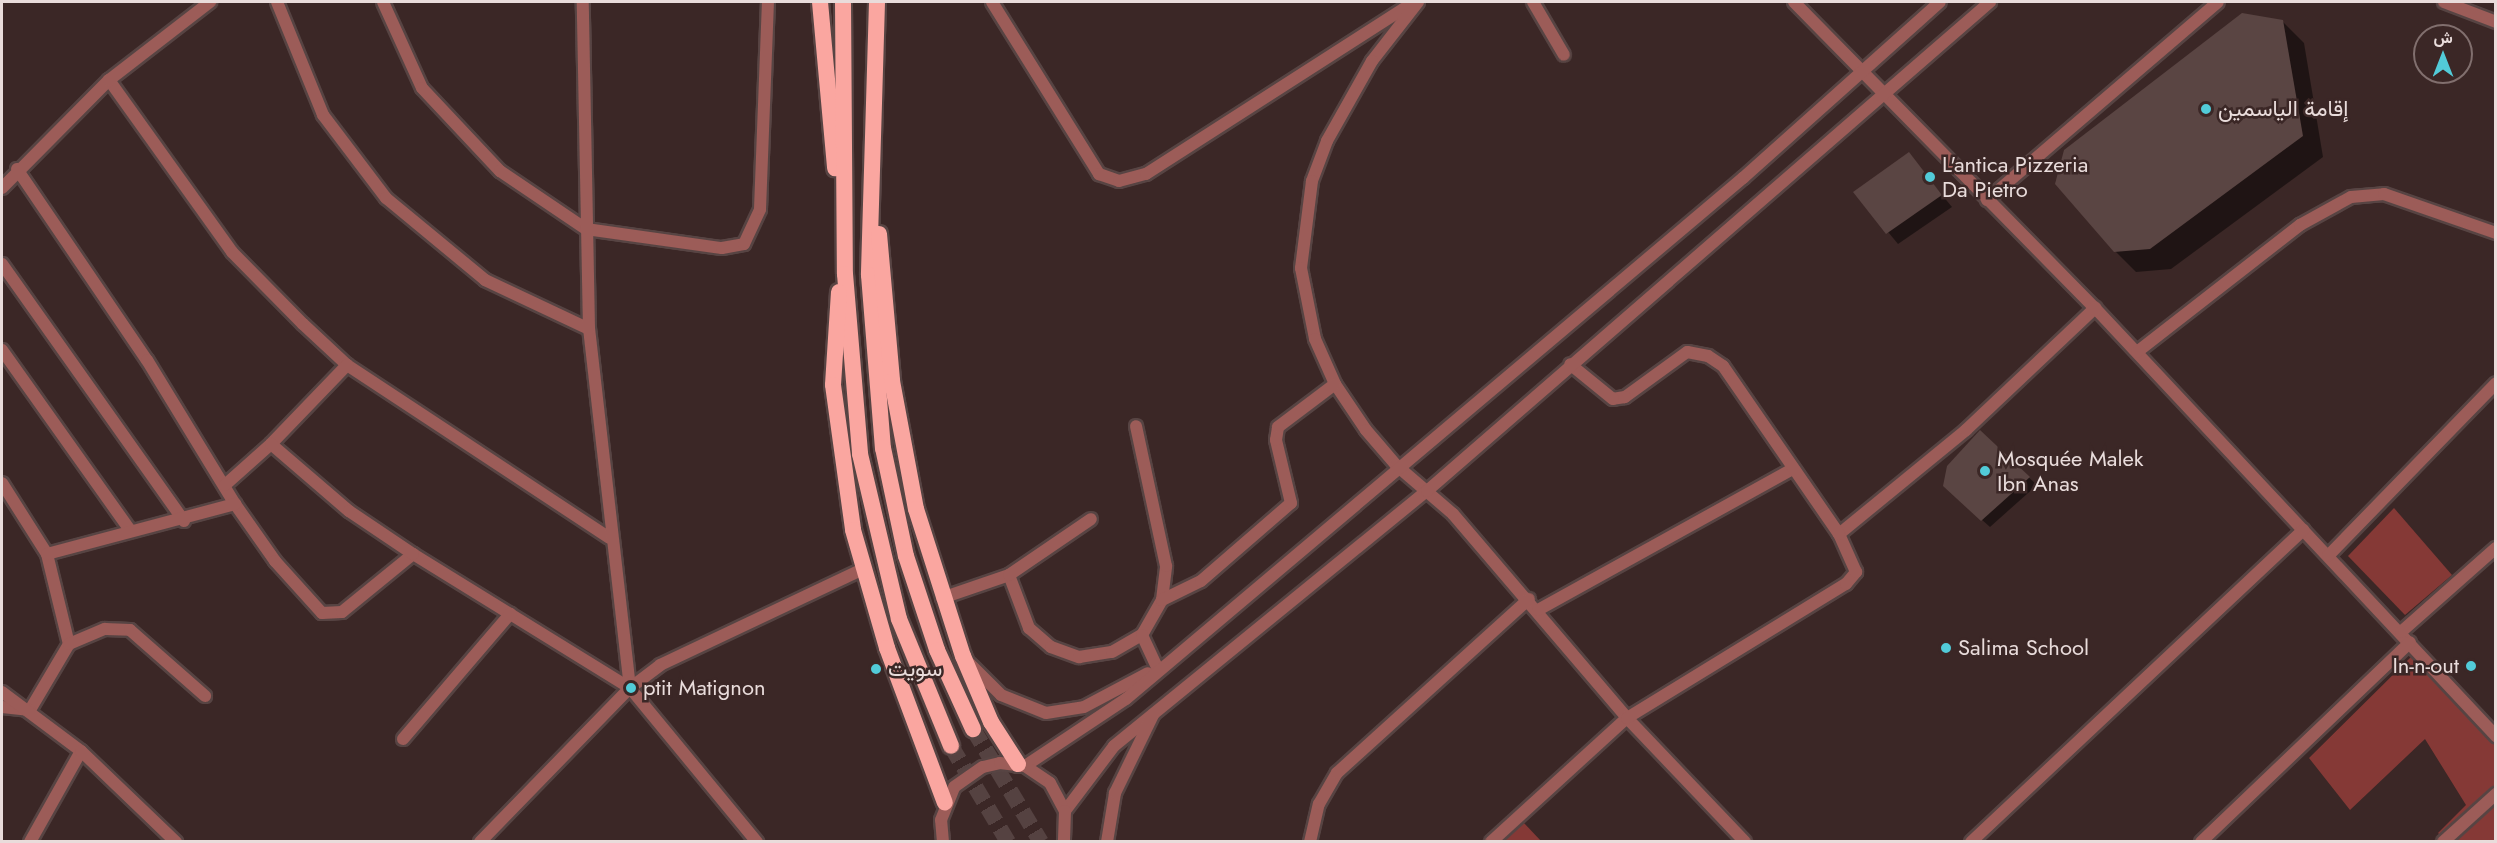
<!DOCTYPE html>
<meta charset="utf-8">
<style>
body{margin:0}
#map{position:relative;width:2497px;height:843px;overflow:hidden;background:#3b2726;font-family:Jost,Vazirmatn,sans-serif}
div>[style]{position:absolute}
.green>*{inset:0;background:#853936}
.shadow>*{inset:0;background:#0007}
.building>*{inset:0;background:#5a4543}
.trunk-tunnel>*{height:16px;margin-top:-8px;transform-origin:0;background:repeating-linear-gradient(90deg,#554241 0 16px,transparent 0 24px)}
.roads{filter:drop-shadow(2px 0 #574443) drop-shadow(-2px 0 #574443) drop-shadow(0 2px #574443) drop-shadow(0 -2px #574443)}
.minor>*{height:12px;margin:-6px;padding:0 6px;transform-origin:6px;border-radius:6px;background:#9c5c58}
.tertiary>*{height:12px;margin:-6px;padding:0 6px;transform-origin:6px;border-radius:6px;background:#9c5c58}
.trunk>*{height:16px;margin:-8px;padding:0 8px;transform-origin:8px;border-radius:8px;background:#faa6a0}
.dots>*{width:16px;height:16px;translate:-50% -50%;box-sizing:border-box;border:3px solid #3b2726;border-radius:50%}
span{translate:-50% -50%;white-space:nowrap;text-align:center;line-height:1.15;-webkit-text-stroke:5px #3b2726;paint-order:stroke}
.poi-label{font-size:22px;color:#e9dcdb}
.left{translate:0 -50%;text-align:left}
.right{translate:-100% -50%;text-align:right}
.frame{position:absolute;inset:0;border:3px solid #e9dcdb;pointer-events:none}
.north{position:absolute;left:2413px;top:24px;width:60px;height:60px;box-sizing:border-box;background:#3b2726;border:2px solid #816f6e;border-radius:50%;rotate:0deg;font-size:16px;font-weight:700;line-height:24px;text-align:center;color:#e9dcdb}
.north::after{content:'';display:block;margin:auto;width:21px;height:27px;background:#52cbd8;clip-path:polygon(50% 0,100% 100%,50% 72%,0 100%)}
</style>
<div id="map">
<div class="green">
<i style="clip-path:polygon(2394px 508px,2452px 575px,2405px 615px,2348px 556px)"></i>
<i style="clip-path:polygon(2411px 657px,2495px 744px,2495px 841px,2446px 841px,2438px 833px,2466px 805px,2425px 739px,2350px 810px,2309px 758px)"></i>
<i style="clip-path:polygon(1522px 821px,1541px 841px,1500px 842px)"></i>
</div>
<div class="shadow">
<i style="clip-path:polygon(2282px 21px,2304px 43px,2323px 157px,2171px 269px,2136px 272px,2115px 251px)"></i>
<i style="clip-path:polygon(1908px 154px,1952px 207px,1898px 244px,1855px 192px)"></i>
<i style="clip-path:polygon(1981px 432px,2037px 485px,1990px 527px,1953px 494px)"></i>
</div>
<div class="building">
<i style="clip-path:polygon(2242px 13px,2283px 20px,2303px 136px,2150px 249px,2114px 252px,2055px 184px,2064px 150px)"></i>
<i style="clip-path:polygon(1909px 152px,1942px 195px,1886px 234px,1853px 192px)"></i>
<i style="clip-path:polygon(1980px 430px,2030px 477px,1981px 521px,1943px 486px,1947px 466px)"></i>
</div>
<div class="trunk-tunnel">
<i style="left:973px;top:729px;width:132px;rotate:59deg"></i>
<i style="left:951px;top:746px;width:112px;rotate:59.3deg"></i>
</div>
<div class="roads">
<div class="minor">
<i style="left:277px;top:2px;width:122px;rotate:67.8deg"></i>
<i style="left:323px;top:115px;width:104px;rotate:52.8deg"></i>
<i style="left:386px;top:198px;width:129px;rotate:39.6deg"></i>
<i style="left:485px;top:280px;width:115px;rotate:25.2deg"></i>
<i style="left:383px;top:2px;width:94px;rotate:65.6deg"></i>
<i style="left:422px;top:88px;width:114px;rotate:46.8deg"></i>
<i style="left:500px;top:171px;width:104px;rotate:34deg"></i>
<i style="left:586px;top:229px;width:137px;rotate:8deg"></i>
<i style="left:722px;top:248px;width:22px;rotate:-10deg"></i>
<i style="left:744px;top:244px;width:38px;rotate:-65deg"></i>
<i style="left:760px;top:209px;width:207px;rotate:-87.8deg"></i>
<i style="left:992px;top:2px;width:203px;rotate:58.1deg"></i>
<i style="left:1099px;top:174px;width:21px;rotate:19deg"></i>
<i style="left:1119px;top:181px;width:28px;rotate:-15deg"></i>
<i style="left:1146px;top:174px;width:318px;rotate:-32.7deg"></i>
<i style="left:1418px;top:2px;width:75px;rotate:127.9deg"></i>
<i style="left:1372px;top:61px;width:92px;rotate:119.4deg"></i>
<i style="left:1327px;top:141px;width:43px;rotate:110.6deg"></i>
<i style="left:1312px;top:181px;width:88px;rotate:97.2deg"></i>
<i style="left:1301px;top:268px;width:72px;rotate:78.8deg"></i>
<i style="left:1315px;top:339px;width:49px;rotate:66deg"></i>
<i style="left:1335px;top:384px;width:55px;rotate:56deg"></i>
<i style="left:1366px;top:430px;width:46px;rotate:49.4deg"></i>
<i style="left:1396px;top:465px;width:75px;rotate:40.7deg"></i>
<i style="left:1453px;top:514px;width:268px;rotate:49.5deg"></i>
<i style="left:1627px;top:718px;width:171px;rotate:46.4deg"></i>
<i style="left:1533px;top:2px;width:61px;rotate:59.7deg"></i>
<i style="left:1794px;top:2px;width:429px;rotate:45.5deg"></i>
<i style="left:2095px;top:308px;width:587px;rotate:46.87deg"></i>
<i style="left:2444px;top:2px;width:56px;rotate:21deg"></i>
<i style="left:109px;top:80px;width:211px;rotate:54.4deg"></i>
<i style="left:232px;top:252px;width:101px;rotate:45.4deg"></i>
<i style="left:303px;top:324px;width:60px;rotate:43deg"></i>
<i style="left:347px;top:365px;width:314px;rotate:33.4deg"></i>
<i style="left:17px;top:169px;width:231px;rotate:55.8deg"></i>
<i style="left:147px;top:360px;width:169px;rotate:58.6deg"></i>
<i style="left:235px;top:504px;width:70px;rotate:54.9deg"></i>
<i style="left:275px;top:561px;width:70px;rotate:47.9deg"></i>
<i style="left:322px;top:613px;width:20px;rotate:-3deg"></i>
<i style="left:342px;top:612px;width:92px;rotate:-39.2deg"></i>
<i style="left:413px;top:554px;width:255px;rotate:31.7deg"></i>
<i style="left:630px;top:688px;width:200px;rotate:50.5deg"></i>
<i style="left:2px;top:188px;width:152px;rotate:-45.3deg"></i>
<i style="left:109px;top:80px;width:128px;rotate:-37.7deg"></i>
<i style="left:1987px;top:200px;width:304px;rotate:-40.6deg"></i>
<i style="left:2px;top:264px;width:315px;rotate:54.7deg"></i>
<i style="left:2px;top:350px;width:219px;rotate:54.6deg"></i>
<i style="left:2137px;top:352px;width:207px;rotate:-37.9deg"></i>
<i style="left:2300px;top:225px;width:58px;rotate:-28.8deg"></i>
<i style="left:2351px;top:197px;width:33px;rotate:-5deg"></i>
<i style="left:2384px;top:194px;width:119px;rotate:19.2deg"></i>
<i style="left:271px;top:444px;width:110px;rotate:-46.1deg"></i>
<i style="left:2px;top:483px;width:84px;rotate:57.6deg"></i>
<i style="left:47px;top:554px;width:93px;rotate:76.3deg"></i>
<i style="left:69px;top:644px;width:77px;rotate:120.6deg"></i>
<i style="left:30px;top:710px;width:28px;rotate:-174deg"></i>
<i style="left:225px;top:485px;width:62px;rotate:-41.7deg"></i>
<i style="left:271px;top:444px;width:103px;rotate:40.7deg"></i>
<i style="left:349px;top:511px;width:77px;rotate:33.9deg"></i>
<i style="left:1839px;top:534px;width:164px;rotate:-39.3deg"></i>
<i style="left:1966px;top:430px;width:178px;rotate:-43.4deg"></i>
<i style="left:47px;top:554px;width:195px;rotate:-14.9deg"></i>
<i style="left:2328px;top:556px;width:241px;rotate:-45.8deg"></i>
<i style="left:1009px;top:575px;width:57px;rotate:69.3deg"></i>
<i style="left:1029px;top:628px;width:29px;rotate:41deg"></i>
<i style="left:1051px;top:647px;width:30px;rotate:20deg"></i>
<i style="left:1079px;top:657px;width:33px;rotate:-9deg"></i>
<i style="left:1112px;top:652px;width:34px;rotate:-30deg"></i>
<i style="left:1142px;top:635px;width:40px;rotate:-60.3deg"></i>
<i style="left:1162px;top:600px;width:34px;rotate:-83deg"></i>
<i style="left:1166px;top:566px;width:143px;rotate:-102.1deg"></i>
<i style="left:942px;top:598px;width:71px;rotate:-18.9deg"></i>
<i style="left:1009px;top:575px;width:99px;rotate:-34.3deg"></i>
<i style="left:1162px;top:600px;width:43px;rotate:-26deg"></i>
<i style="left:1201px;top:581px;width:119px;rotate:-40.9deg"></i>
<i style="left:1291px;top:503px;width:65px;rotate:-103.4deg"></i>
<i style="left:1276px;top:440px;width:13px;rotate:-81deg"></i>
<i style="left:1278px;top:427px;width:71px;rotate:-37deg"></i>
<i style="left:1538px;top:610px;width:289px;rotate:-29deg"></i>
<i style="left:2401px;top:632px;width:127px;rotate:-41.5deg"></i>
<i style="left:1142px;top:635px;width:38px;rotate:65deg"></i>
<i style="left:69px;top:644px;width:39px;rotate:-23deg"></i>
<i style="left:105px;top:629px;width:25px;rotate:2deg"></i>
<i style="left:130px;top:630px;width:100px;rotate:41.3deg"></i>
<i style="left:630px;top:688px;width:38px;rotate:-37deg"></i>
<i style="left:660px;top:665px;width:225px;rotate:-25.3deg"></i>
<i style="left:403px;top:739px;width:165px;rotate:-49.4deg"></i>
<i style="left:30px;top:842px;width:104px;rotate:-60.7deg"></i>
<i style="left:480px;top:842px;width:215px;rotate:-45.8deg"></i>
<i style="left:630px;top:688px;width:361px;rotate:-96.5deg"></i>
<i style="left:589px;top:329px;width:327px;rotate:-91.1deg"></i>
<i style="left:1310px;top:842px;width:39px;rotate:-77deg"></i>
<i style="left:1319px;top:804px;width:36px;rotate:-60deg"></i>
<i style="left:1337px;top:773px;width:259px;rotate:-42.2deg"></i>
<i style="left:1491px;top:842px;width:184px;rotate:-42.4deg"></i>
<i style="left:1627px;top:718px;width:257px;rotate:-31.5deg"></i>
<i style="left:1846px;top:584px;width:16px;rotate:-50deg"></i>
<i style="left:1856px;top:572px;width:42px;rotate:-114.1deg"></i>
<i style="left:1839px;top:534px;width:204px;rotate:-124.6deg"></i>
<i style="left:1723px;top:366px;width:18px;rotate:-146deg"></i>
<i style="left:1708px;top:356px;width:21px;rotate:-169deg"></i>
<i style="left:1687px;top:352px;width:77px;rotate:144deg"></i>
<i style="left:1625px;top:397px;width:12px;rotate:171deg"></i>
<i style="left:1613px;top:399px;width:55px;rotate:-140.9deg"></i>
<i style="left:1971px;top:842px;width:456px;rotate:-43.2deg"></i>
<i style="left:2201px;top:842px;width:289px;rotate:-43.7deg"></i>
<i style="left:2443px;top:842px;width:72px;rotate:-42.2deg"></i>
</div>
<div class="tertiary">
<i style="left:970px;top:664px;width:44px;rotate:45deg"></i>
<i style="left:1001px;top:695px;width:48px;rotate:21.8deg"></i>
<i style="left:1046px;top:713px;width:38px;rotate:-9deg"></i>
<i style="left:1084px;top:707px;width:72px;rotate:-28deg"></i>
<i style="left:2px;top:692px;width:99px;rotate:36.8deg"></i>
<i style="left:81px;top:751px;width:132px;rotate:43.8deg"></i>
<i style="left:1025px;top:766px;width:121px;rotate:-33.6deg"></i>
<i style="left:1126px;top:699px;width:808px;rotate:-40.18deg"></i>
<i style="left:1743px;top:178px;width:264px;rotate:-41.8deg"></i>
<i style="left:1065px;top:811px;width:81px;rotate:-53deg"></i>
<i style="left:1114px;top:746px;width:404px;rotate:-39.2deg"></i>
<i style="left:1427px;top:491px;width:746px;rotate:-40.98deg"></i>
<i style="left:943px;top:842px;width:22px;rotate:-95deg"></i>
<i style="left:941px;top:820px;width:35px;rotate:-68deg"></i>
<i style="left:954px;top:787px;width:35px;rotate:-35deg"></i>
<i style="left:983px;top:767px;width:17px;rotate:-13deg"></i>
<i style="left:1000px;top:763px;width:25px;rotate:7deg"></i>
<i style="left:1025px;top:766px;width:30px;rotate:34deg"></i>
<i style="left:1050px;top:783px;width:32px;rotate:62deg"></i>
<i style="left:1065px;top:811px;width:31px;rotate:92deg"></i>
<i style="left:1107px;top:842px;width:50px;rotate:-80.7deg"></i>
<i style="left:1115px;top:793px;width:87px;rotate:-64deg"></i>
</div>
<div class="trunk">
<i style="left:820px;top:2px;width:167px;rotate:84.8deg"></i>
<i style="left:843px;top:2px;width:272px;rotate:89.6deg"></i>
<i style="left:845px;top:274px;width:181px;rotate:85.2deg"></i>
<i style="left:860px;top:454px;width:170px;rotate:76.7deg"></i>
<i style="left:899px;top:619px;width:137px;rotate:67.7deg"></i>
<i style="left:877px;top:2px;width:273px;rotate:91.7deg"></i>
<i style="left:869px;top:275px;width:174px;rotate:85.4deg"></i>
<i style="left:883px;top:448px;width:110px;rotate:78deg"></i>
<i style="left:906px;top:556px;width:99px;rotate:71.7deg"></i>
<i style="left:937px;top:650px;width:87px;rotate:65.5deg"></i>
<i style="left:879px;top:234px;width:148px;rotate:84.9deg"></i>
<i style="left:892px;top:381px;width:130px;rotate:79.4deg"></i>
<i style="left:916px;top:509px;width:154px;rotate:72.3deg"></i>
<i style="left:963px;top:656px;width:72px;rotate:67deg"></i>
<i style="left:991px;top:722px;width:50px;rotate:57.3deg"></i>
<i style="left:839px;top:292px;width:93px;rotate:93.7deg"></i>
<i style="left:833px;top:385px;width:146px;rotate:82.1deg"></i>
<i style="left:853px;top:530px;width:123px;rotate:73.9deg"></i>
<i style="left:887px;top:648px;width:165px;rotate:69.5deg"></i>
</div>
</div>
<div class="dots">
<i style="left:2206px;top:109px;background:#52cbd8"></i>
<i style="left:1930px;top:177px;background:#52cbd8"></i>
<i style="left:1985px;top:471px;background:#52cbd8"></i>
<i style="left:1946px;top:648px;background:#52cbd8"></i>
<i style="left:2471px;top:666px;background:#52cbd8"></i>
<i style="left:876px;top:669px;background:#52cbd8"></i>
<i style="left:631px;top:688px;background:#52cbd8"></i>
</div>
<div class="poi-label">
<span class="left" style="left:2218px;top:109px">إقامة الياسمين</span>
<span class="left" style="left:1942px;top:177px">L'antica Pizzeria<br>Da Pietro</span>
<span class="left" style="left:1997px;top:471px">Mosquée Malek<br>Ibn Anas</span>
<span class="left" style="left:1958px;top:648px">Salima School</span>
<span class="right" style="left:2459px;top:666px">In-n-out</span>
<span class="left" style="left:888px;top:669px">سويت</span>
<span class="left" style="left:643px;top:688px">ptit Matignon</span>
</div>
<div class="frame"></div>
<div class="north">ش</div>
</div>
